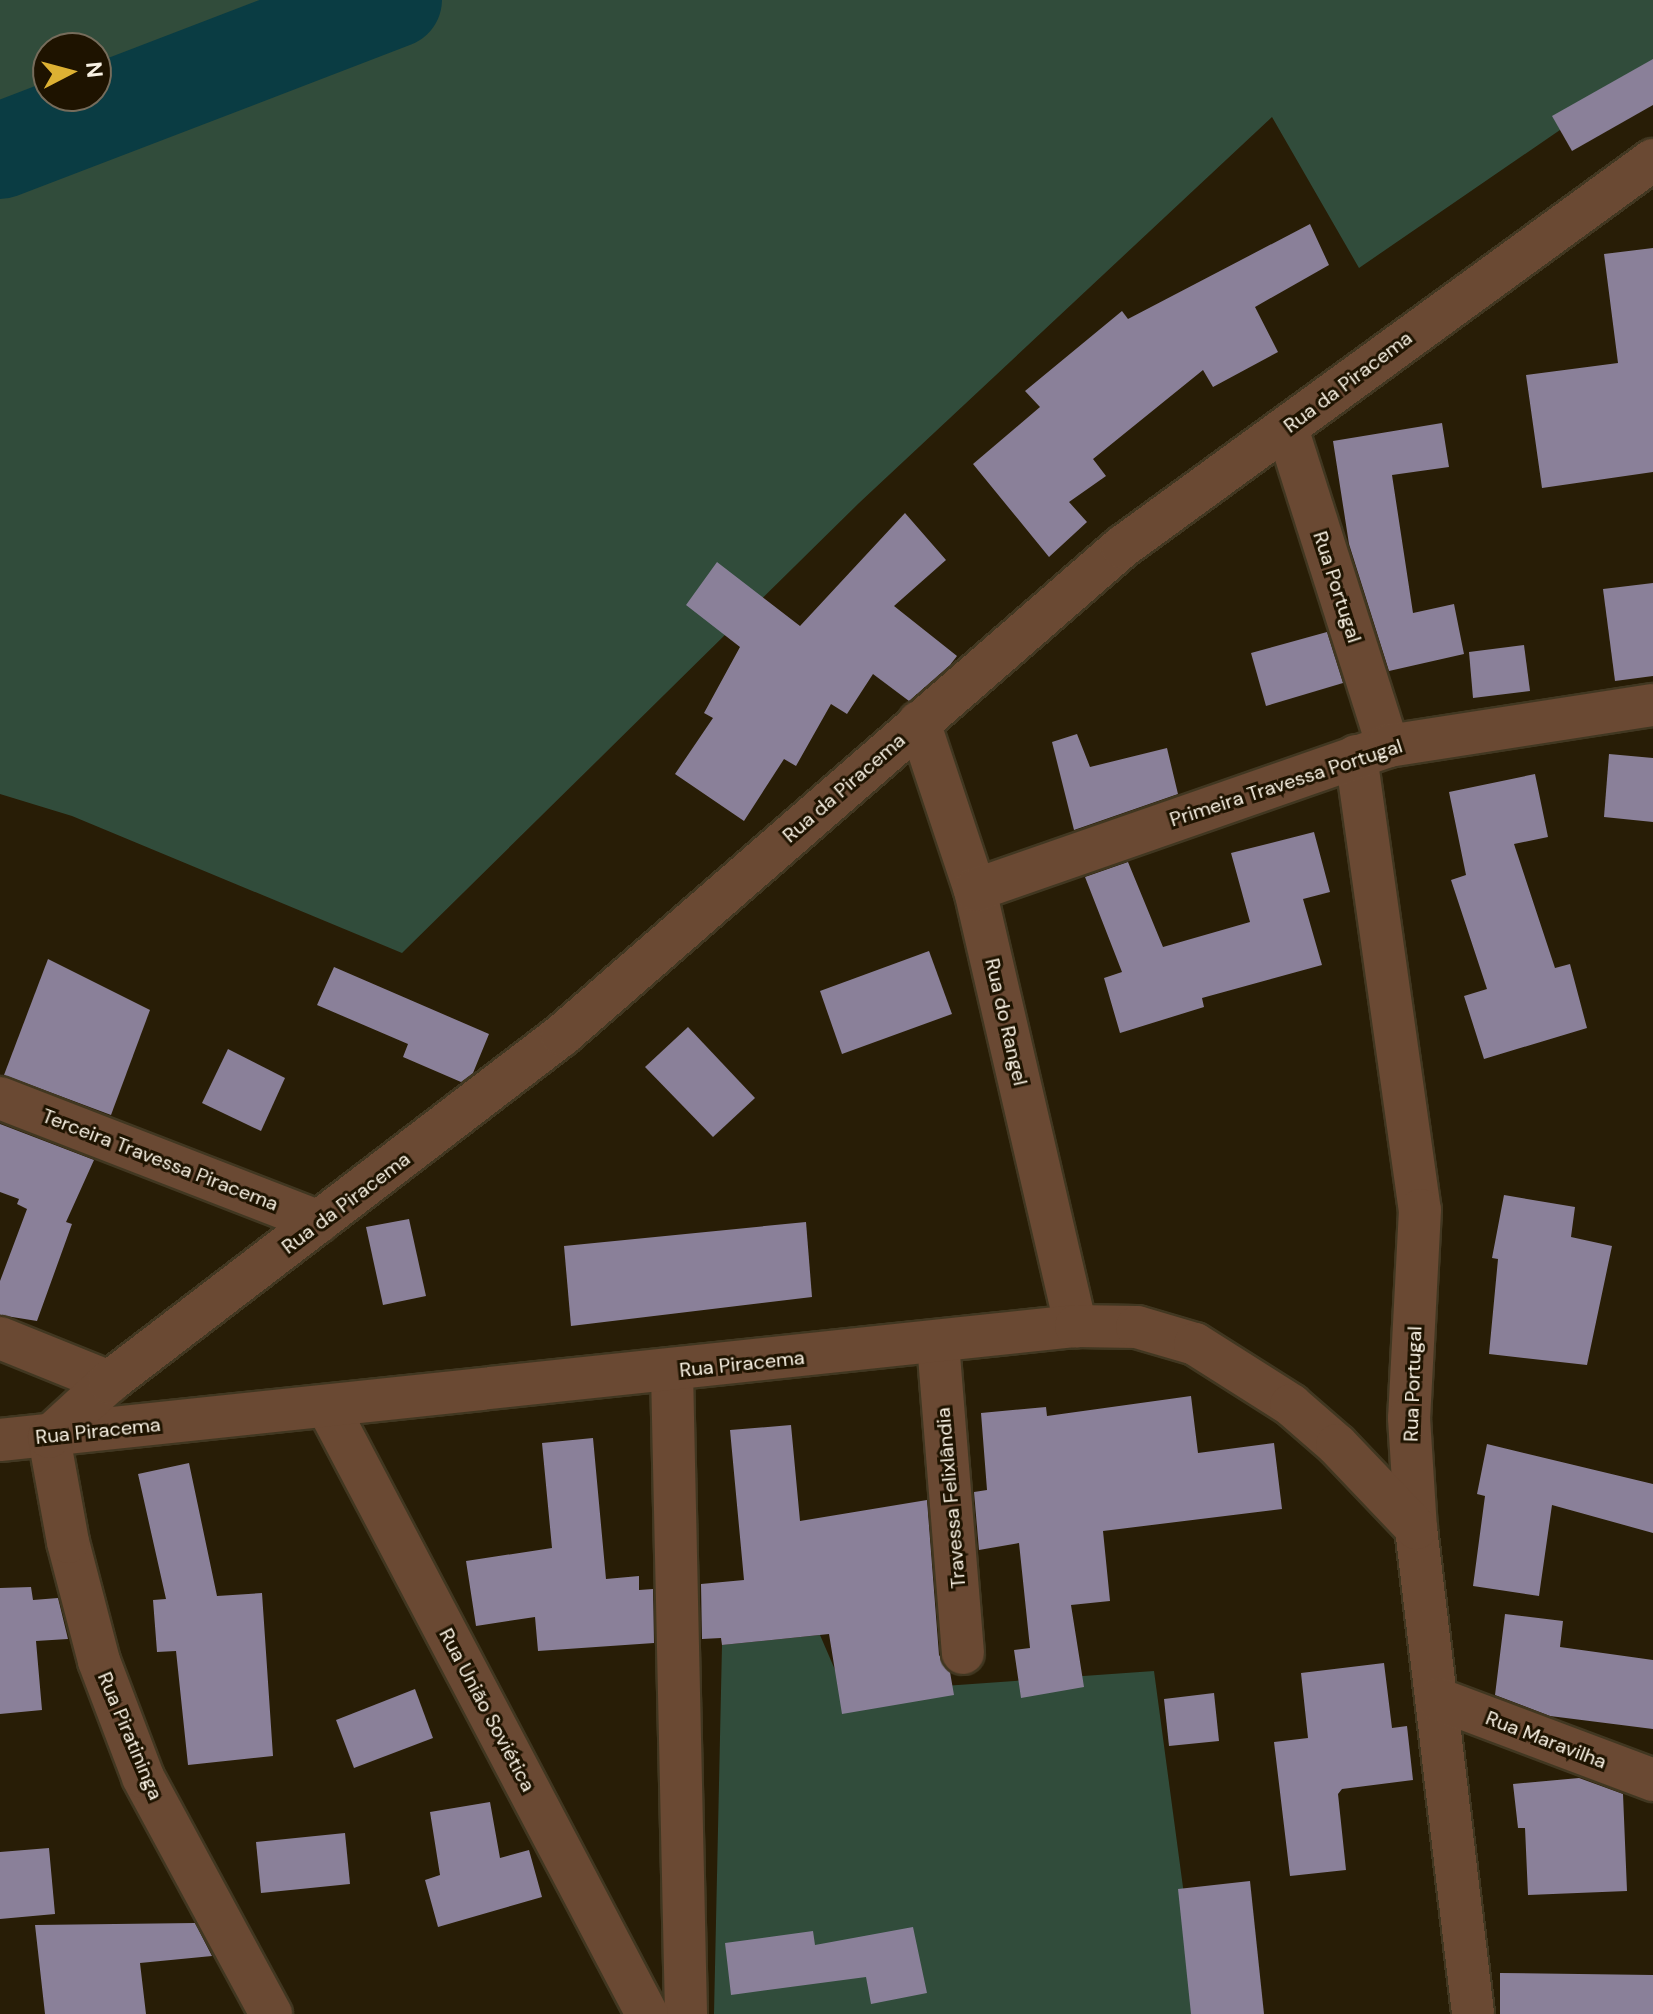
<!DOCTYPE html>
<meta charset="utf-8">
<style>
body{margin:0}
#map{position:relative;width:1653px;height:2014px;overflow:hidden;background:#281d06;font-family:"DM Sans",sans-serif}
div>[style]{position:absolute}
.green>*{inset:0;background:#314c3b}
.river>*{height:96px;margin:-48px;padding:0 48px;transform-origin:48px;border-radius:48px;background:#0a3c43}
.building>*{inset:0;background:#8a8099}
.roads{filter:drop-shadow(2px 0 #413721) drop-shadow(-2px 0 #413721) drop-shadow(0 2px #413721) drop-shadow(0 -2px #413721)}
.street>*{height:42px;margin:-21px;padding:0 21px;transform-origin:21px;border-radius:21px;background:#6a4933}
span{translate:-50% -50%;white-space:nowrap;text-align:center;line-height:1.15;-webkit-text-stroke:6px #1e1300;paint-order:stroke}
.street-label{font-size:20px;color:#f9f2e4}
.north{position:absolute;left:32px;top:32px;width:80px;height:80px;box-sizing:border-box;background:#1e1300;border:2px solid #766c5b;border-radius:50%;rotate:84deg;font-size:22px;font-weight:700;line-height:32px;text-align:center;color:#f9f2e4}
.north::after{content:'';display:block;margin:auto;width:28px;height:36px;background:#ddb133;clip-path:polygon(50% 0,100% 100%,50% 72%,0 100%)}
</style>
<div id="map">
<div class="green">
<i style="clip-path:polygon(evenodd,0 0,1653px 0,1653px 66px,1359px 268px,1272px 117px,859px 503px,402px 953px,72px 816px,0 794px,0 0,48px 48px,96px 48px,96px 96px,48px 96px,48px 48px)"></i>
<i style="clip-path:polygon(820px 1635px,845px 1693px,1154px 1671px,1200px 2014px,714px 2014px,722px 1645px)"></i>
</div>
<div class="river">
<i style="left:0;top:151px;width:422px;rotate:-21deg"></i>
</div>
<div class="building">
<i style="clip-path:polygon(1653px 59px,1653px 105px,1572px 151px,1552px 116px)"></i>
<i style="clip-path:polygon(1310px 224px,1329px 265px,1255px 307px,1278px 352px,1213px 387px,1203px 370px,1093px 459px,1106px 476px,1069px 502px,1087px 522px,1049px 557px,973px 464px,1040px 407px,1025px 391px,1122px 311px,1128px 319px)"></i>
<i style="clip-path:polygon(1653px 248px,1653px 472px,1542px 488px,1526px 375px,1618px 363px,1604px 254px)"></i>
<i style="clip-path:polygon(1442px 423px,1449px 467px,1392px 475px,1413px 613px,1454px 604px,1464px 654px,1389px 671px,1349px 544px,1333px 441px)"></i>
<i style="clip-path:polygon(905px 513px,946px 560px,894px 606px,957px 656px,950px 665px,909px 701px,873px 674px,847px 714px,831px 704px,796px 766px,784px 759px,744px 821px,675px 774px,713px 718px,704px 713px,740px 647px,686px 605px,717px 562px,800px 626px)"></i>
<i style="clip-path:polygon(1653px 583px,1653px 676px,1615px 681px,1603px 589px)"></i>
<i style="clip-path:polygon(1327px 632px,1343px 683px,1266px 706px,1251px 653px)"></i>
<i style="clip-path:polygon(1524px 645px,1530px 691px,1473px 698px,1469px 652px)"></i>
<i style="clip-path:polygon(1077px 734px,1090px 767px,1167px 748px,1178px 794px,1074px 830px,1052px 742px)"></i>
<i style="clip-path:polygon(1609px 754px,1653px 758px,1653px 822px,1604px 817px)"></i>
<i style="clip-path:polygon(1535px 774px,1548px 837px,1514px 844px,1555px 968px,1570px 964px,1587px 1028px,1484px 1059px,1464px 996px,1487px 989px,1451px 880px,1466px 875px,1449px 792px)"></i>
<i style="clip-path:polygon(1314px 832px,1330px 892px,1303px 899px,1322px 965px,1202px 998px,1204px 1007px,1120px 1033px,1104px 978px,1122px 972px,1085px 877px,1128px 862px,1163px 947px,1250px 922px,1231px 853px)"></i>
<i style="clip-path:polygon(929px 951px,952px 1014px,842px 1054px,820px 991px)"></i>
<i style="clip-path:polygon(48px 959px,150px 1010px,111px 1115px,4px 1075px)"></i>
<i style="clip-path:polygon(334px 967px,489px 1034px,473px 1073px,461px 1082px,403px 1057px,408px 1044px,317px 1005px)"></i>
<i style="clip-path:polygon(688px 1027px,755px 1098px,713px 1137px,645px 1067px)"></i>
<i style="clip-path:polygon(228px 1049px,285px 1078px,261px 1131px,202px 1103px)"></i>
<i style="clip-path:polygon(0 1124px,94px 1160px,66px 1222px,72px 1224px,37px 1321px,0 1315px,0 1281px,27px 1209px,17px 1204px,19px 1199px,0 1192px)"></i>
<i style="clip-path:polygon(1504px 1195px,1575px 1207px,1571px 1237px,1612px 1246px,1587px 1365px,1489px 1354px,1498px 1259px,1492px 1258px)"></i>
<i style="clip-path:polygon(409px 1219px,426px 1296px,383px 1305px,366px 1227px)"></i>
<i style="clip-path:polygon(806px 1222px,812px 1297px,571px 1326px,564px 1246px)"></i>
<i style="clip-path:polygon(1191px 1396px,1198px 1453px,1274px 1443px,1282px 1509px,1103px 1531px,1110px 1601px,1071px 1605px,1084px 1687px,1021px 1698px,1014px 1650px,1030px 1648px,1019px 1543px,979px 1550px,974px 1492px,987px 1490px,981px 1413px,1046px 1407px,1047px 1416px)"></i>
<i style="clip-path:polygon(791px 1425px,800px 1521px,927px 1500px,939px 1655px,950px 1672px,954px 1695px,842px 1714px,829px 1634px,722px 1645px,721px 1638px,702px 1639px,701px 1584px,744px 1580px,730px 1430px)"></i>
<i style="clip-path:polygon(593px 1438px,606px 1579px,639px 1576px,639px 1590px,653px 1589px,654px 1643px,538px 1651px,535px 1617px,476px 1626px,466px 1561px,552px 1548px,542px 1443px)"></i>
<i style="clip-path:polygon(1487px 1444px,1653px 1484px,1653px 1533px,1552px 1505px,1539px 1596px,1473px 1586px,1485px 1496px,1477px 1494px)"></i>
<i style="clip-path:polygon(189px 1463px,217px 1596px,262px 1593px,273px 1756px,188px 1765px,176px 1651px,157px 1652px,153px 1600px,166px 1599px,138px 1474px)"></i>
<i style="clip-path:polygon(31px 1587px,33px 1600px,58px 1598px,68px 1639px,36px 1641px,42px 1710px,0 1714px,0 1588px)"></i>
<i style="clip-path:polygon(1505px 1614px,1563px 1621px,1560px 1647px,1653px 1660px,1653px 1729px,1550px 1716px,1495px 1695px)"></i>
<i style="clip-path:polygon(1384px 1663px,1392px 1728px,1407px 1726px,1413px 1780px,1342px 1789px,1338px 1794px,1346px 1870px,1290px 1876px,1274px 1742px,1308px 1738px,1301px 1673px)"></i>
<i style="clip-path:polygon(415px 1689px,433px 1738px,354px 1768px,336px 1720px)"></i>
<i style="clip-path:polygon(1214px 1693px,1219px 1741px,1169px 1746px,1164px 1699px)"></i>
<i style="clip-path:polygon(1579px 1778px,1623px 1794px,1627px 1891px,1528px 1895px,1525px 1828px,1518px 1828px,1513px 1784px)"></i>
<i style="clip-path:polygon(490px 1802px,500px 1858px,529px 1850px,542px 1897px,438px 1927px,425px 1880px,440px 1875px,430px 1812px)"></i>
<i style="clip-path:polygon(345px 1833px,350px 1884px,261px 1893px,256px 1842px)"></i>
<i style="clip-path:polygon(49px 1848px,55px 1914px,0 1919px,0 1852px)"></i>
<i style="clip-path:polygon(1250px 1881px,1264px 2014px,1191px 2014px,1178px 1889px)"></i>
<i style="clip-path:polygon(195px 1923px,212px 1956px,140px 1963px,146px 2014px,45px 2014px,35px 1925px)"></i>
<i style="clip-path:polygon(913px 1927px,927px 1993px,871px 2004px,866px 1977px,731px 1995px,725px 1943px,813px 1931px,815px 1945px)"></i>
<i style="clip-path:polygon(1500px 1973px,1653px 1975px,1653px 2014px,1500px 2014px)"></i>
</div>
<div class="roads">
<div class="street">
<i style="left:1287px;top:428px;width:334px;rotate:72.4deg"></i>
<i style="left:919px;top:722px;width:177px;rotate:71.6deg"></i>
<i style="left:975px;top:890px;width:448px;rotate:77deg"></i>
<i style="left:1356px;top:756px;width:458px;rotate:82deg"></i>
<i style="left:1420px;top:1210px;width:208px;rotate:93deg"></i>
<i style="left:1409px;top:1418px;width:110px;rotate:86.4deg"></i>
<i style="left:1416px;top:1528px;width:489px;rotate:83.3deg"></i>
<i style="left:975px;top:890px;width:437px;rotate:-19.2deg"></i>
<i style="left:1388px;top:746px;width:268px;rotate:-8.8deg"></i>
<i style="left:0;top:1098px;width:342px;rotate:21.2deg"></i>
<i style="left:0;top:1338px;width:118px;rotate:22deg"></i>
<i style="left:938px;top:1343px;width:311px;rotate:85.4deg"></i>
<i style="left:672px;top:1372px;width:642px;rotate:88.75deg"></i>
<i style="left:327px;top:1406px;width:687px;rotate:62.24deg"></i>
<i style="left:0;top:1440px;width:1082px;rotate:-6.05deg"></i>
<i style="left:1076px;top:1326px;width:61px;rotate:0.9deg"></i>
<i style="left:1137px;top:1327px;width:60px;rotate:16.3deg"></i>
<i style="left:1195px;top:1344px;width:114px;rotate:32.4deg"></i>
<i style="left:1291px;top:1405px;width:61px;rotate:41deg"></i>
<i style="left:1337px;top:1445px;width:115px;rotate:46.4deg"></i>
<i style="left:1438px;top:1699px;width:230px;rotate:20.6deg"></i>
<i style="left:271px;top:2014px;width:269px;rotate:-118.4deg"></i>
<i style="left:143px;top:1777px;width:124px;rotate:-110.8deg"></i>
<i style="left:99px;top:1661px;width:123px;rotate:-104.6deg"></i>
<i style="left:68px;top:1542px;width:107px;rotate:-100.3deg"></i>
<i style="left:49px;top:1437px;width:81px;rotate:-42.5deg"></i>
<i style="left:109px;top:1382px;width:571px;rotate:-37.45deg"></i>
<i style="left:562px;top:1035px;width:743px;rotate:-41.07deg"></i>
<i style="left:1122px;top:547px;width:657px;rotate:-36.09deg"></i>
</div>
</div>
<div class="street-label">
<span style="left:1348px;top:382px;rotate:-37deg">Rua da Piracema</span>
<span style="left:1337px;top:587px;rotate:72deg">Rua Portugal</span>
<span style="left:1286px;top:783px;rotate:-18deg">Primeira Travessa Portugal</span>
<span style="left:844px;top:788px;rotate:-41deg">Rua da Piracema</span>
<span style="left:1006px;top:1022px;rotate:77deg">Rua do Rangel</span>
<span style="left:160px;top:1160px;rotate:21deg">Terceira Travessa Piracema</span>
<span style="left:346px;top:1203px;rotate:-37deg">Rua da Piracema</span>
<span style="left:742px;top:1364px;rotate:-6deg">Rua Piracema</span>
<span style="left:1413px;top:1384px;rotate:-88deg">Rua Portugal</span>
<span style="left:98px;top:1431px;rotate:-6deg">Rua Piracema</span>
<span style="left:951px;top:1498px;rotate:-95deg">Travessa Felixlândia</span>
<span style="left:487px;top:1710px;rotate:62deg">Rua União Soviética</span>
<span style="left:130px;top:1736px;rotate:67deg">Rua Piratininga</span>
<span style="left:1546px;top:1740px;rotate:21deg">Rua Maravilha</span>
</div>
<div class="north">N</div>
</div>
